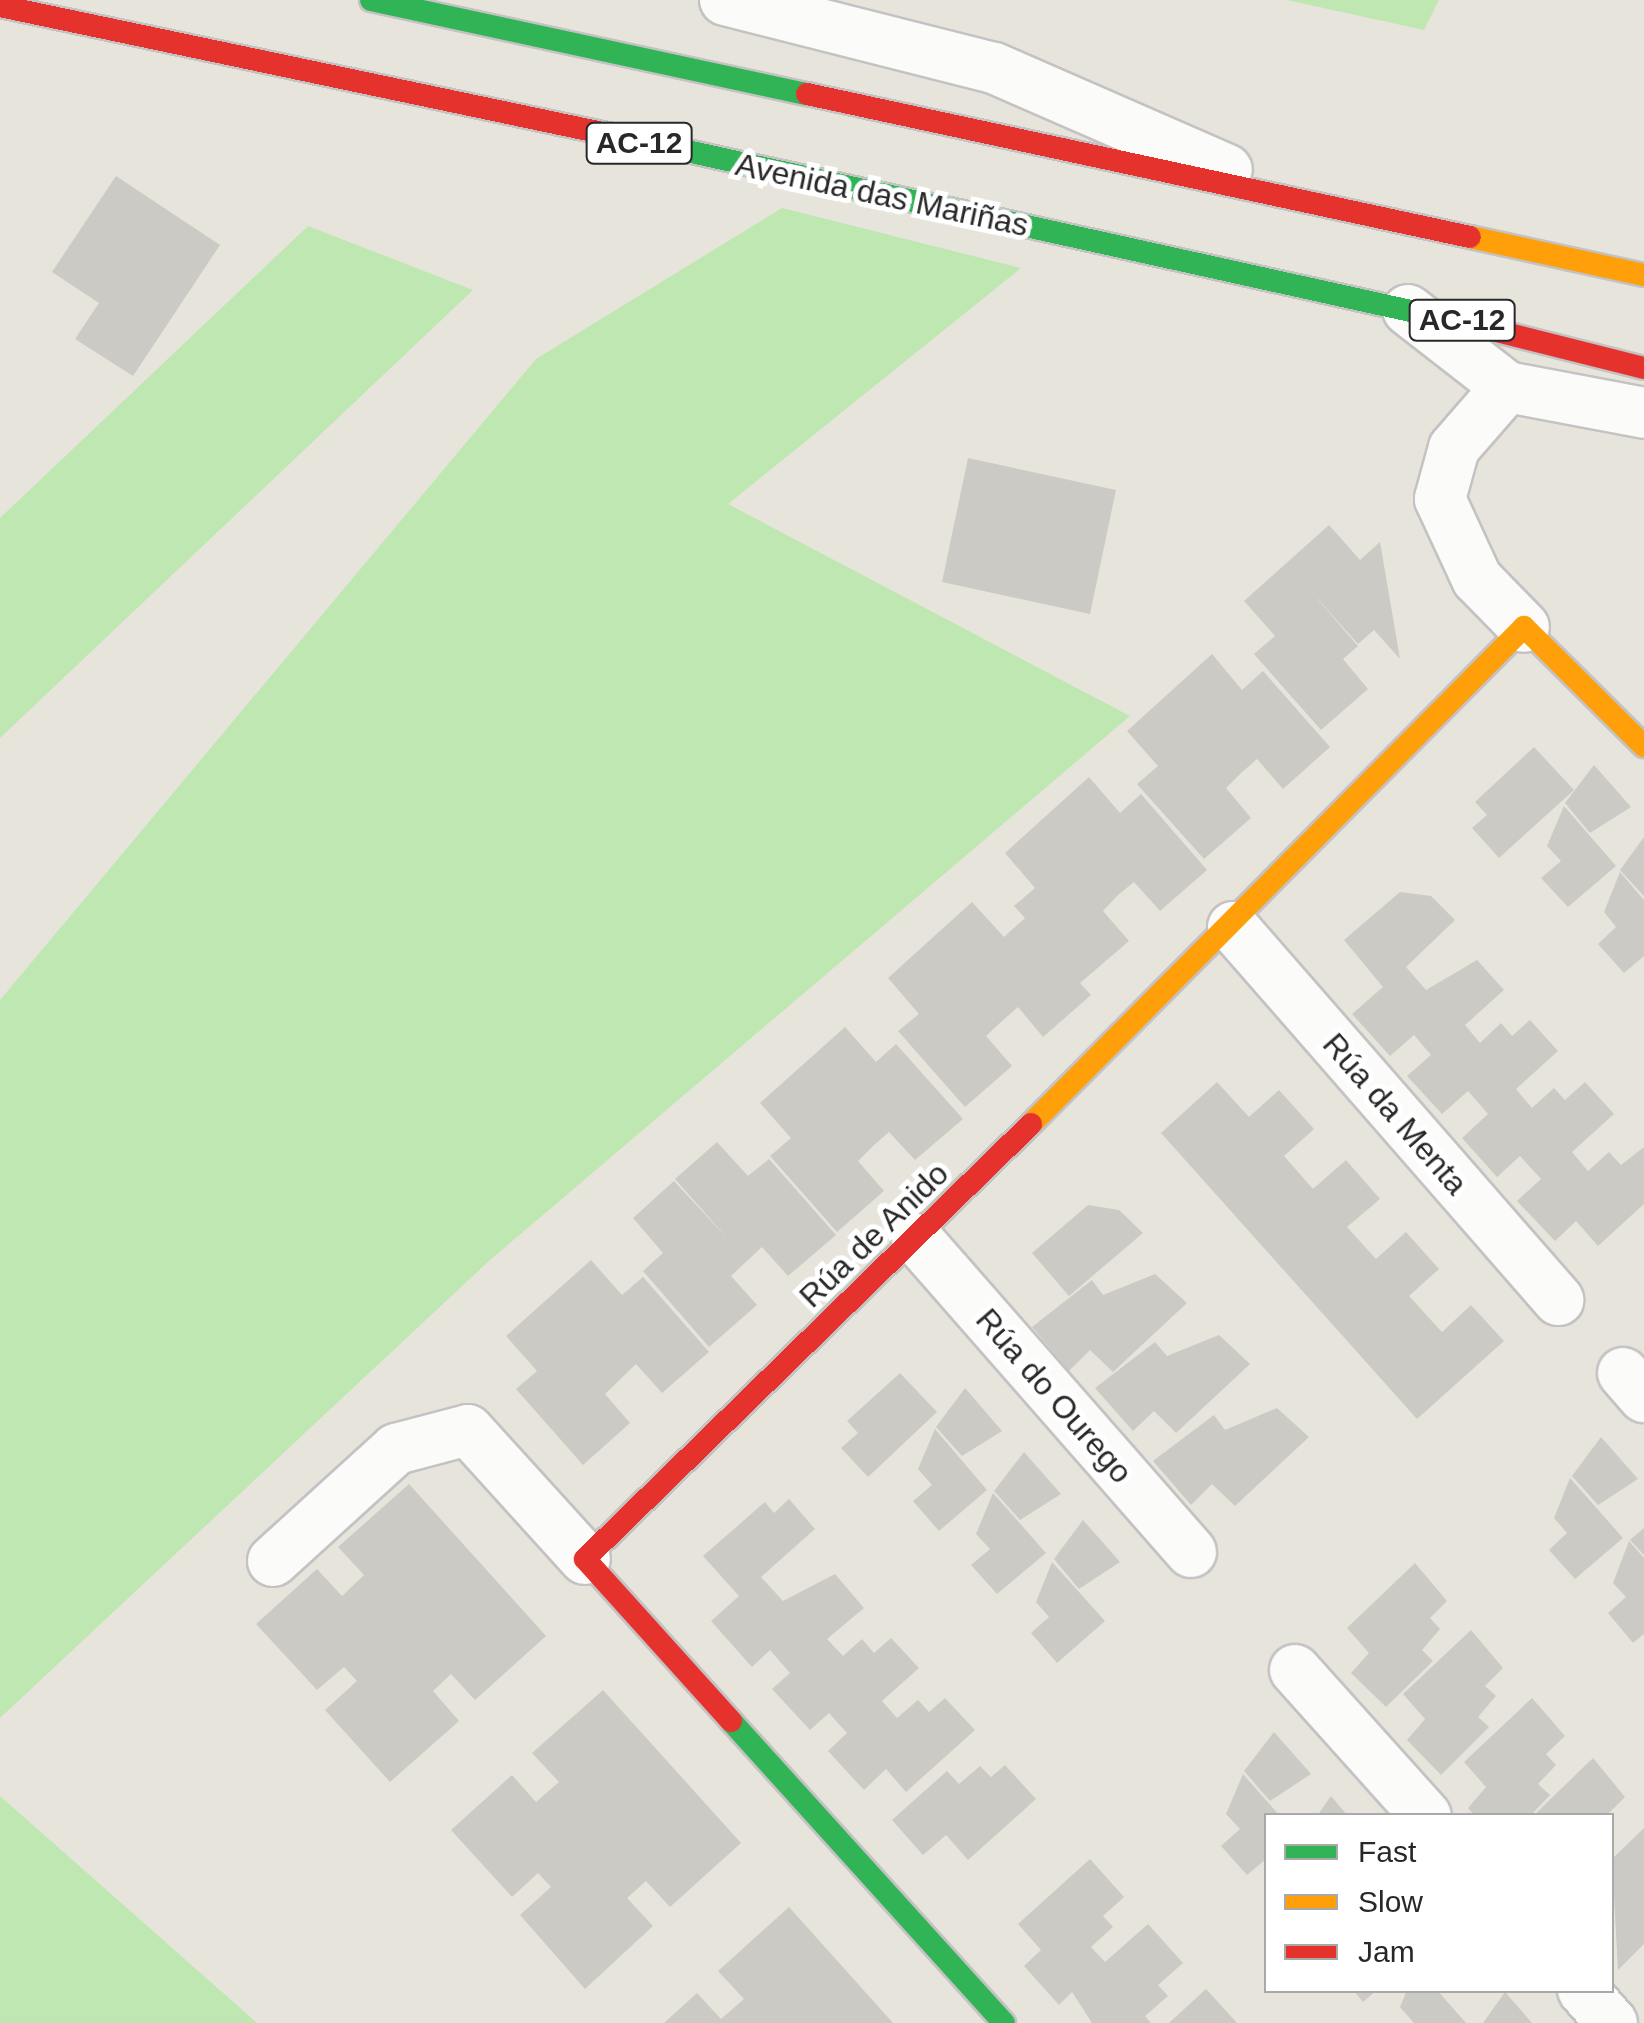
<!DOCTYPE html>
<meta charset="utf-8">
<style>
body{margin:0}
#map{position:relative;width:1644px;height:2023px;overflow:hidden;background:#e7e4dc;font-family:Helvetica,sans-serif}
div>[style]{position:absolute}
.green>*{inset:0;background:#bfe7b1}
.building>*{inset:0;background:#cccac4}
.roads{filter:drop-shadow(2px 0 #c4c2c3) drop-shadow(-2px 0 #c4c2c3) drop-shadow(0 2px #c4c2c3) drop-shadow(0 -2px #c4c2c3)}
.street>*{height:50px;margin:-25px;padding:0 25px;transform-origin:25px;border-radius:25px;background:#fbfbfa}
.fast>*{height:22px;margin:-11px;padding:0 11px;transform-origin:11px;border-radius:11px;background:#30b455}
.slow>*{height:22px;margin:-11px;padding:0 11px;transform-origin:11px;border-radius:11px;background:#ff9f0a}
.jam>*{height:22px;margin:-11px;padding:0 11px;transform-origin:11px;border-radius:11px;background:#e5322d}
span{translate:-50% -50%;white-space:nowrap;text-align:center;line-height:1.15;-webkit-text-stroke:10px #fff;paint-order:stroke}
.shield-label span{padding:2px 8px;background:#fff;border:2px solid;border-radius:8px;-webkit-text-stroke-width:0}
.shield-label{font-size:30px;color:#282828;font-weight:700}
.street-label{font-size:32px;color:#282828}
.legend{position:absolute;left:1264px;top:1813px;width:350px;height:180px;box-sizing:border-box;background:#fff;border:2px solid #a9a9a9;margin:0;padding:12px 18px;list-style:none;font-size:30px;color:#282828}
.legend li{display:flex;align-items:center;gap:20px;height:50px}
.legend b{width:50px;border:2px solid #a9a9a9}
</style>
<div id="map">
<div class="green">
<i style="clip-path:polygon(1287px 0,1439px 0,1424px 30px)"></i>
<i style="clip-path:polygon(782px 208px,1021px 268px,728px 504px,1130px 716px,490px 1260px,0 1718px,0 1000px,536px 359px)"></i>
<i style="clip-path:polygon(308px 226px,473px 290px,0 738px,0 518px)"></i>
<i style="clip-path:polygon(0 1796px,257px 2023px,0 2023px)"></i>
</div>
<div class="building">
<i style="clip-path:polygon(116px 176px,220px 245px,133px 376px,75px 339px,99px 303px,52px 272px)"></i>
<i style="clip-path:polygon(968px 458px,1116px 490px,1090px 614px,942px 582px)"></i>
<i style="clip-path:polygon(1329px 525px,1360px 560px,1380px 542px,1400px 659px,1374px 630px,1358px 644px,1307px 587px,1358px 646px,1343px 659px,1368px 689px,1321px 730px,1254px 654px,1275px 636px,1244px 601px)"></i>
<i style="clip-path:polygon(1212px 654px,1242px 690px,1263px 671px,1330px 747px,1283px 789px,1257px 759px,1240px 774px,1226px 788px,1251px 818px,1204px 859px,1137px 784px,1158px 766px,1127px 731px)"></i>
<i style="clip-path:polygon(1534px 747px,1574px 790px,1499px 858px,1472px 828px,1487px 815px,1475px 802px)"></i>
<i style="clip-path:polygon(1594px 765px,1631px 807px,1590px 833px,1565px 803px)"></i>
<i style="clip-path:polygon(1089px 777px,1120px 813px,1141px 794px,1207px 870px,1160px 911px,1134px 882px,1117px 896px,1103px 911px,1129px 941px,1080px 983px,1091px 995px,1043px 1037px,1018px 1007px,1001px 1022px,986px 1036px,1012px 1066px,965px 1107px,898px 1031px,919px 1014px,888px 978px,972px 902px,1004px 937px,1025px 918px,1014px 906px,1035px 888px,1005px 853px)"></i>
<i style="clip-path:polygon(1564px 806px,1616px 866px,1568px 907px,1541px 878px,1561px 861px,1547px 846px)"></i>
<i style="clip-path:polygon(1644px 837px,1644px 896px,1620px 870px)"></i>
<i style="clip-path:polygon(1620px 872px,1644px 900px,1644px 956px,1624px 973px,1598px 944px,1616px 927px,1604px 912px)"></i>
<i style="clip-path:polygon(1400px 892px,1431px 896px,1455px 920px,1406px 967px,1426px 990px,1477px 960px,1504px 990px,1465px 1025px,1480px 1043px,1501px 1023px,1512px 1036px,1530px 1020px,1558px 1051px,1516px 1089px,1532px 1108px,1554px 1088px,1565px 1100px,1585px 1082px,1614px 1114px,1572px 1152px,1588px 1171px,1609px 1152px,1621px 1165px,1644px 1147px,1644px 1204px,1598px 1246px,1576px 1221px,1555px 1241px,1517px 1201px,1541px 1179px,1520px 1156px,1497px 1177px,1462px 1138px,1488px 1114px,1468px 1091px,1442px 1114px,1407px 1076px,1431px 1055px,1414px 1035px,1390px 1056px,1352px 1014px,1383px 987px,1344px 940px)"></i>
<i style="clip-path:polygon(845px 1027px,876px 1062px,896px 1044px,963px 1119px,915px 1160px,889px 1132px,873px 1146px,858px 1161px,884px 1191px,837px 1232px,770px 1156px,791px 1138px,760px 1103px)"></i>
<i style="clip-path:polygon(1217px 1082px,1249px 1117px,1279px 1090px,1314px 1129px,1284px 1156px,1313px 1189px,1346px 1160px,1380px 1199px,1347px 1227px,1376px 1259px,1406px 1232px,1439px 1269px,1409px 1296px,1442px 1332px,1471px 1305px,1504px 1341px,1417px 1419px,1161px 1133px)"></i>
<i style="clip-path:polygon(717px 1142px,748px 1176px,769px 1159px,836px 1235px,788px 1276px,762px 1247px,731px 1276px,757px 1305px,709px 1347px,643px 1271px,663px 1253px,633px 1218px,674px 1181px,729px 1240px,675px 1179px)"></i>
<i style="clip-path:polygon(1088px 1205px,1119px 1210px,1143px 1233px,1069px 1296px,1032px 1253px)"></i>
<i style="clip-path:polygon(591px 1260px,622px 1295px,643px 1277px,709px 1352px,662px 1393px,636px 1364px,605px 1394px,630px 1423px,583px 1465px,516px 1389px,537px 1371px,506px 1336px)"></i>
<i style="clip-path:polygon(1155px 1274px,1187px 1303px,1113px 1372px,1090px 1350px,1069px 1371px,1032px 1327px,1092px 1280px,1103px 1295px)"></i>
<i style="clip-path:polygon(1219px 1335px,1250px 1364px,1176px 1433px,1154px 1411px,1133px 1431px,1095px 1388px,1155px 1342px,1167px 1356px)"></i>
<i style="clip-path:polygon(900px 1373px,937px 1412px,868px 1477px,841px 1448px,858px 1433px,847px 1421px)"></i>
<i style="clip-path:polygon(965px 1388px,1002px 1431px,962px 1456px,936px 1427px)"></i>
<i style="clip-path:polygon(1277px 1408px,1309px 1437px,1235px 1506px,1212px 1484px,1191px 1505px,1153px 1461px,1214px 1415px,1225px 1430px)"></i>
<i style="clip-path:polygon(935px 1429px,987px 1490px,939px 1531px,913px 1501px,932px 1485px,918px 1469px)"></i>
<i style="clip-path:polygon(1601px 1437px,1638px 1479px,1598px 1505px,1572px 1476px)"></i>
<i style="clip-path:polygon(1024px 1452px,1061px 1494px,1020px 1520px,994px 1491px)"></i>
<i style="clip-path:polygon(1570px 1478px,1623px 1538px,1575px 1579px,1549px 1550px,1567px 1533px,1554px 1518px)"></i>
<i style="clip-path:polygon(409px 1484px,546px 1636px,475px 1700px,451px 1674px,433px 1691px,459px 1721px,390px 1782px,325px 1710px,357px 1681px,344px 1667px,317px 1690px,256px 1624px,317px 1569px,342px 1596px,364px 1575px,338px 1547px)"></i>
<i style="clip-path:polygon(993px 1493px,1046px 1553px,997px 1594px,971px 1565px,990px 1549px,976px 1534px)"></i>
<i style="clip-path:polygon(789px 1499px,815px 1529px,761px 1577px,783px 1601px,835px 1574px,864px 1608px,827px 1639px,843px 1656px,862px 1639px,874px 1653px,891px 1638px,919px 1668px,882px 1701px,897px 1718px,918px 1700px,929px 1712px,945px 1698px,975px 1730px,906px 1792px,886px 1769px,864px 1790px,828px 1751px,847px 1733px,829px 1713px,810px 1730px,772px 1689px,790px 1673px,770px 1650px,752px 1667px,711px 1621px,739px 1596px,703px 1556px,765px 1502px,774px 1513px)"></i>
<i style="clip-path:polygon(1083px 1520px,1120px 1562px,1079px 1589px,1054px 1559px)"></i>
<i style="clip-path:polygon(1644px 1528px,1644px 1555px,1630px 1540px)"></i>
<i style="clip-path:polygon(1629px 1541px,1644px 1558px,1644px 1634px,1633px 1643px,1608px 1613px,1626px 1597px,1613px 1583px)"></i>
<i style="clip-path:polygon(1052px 1562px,1105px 1621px,1057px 1663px,1031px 1633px,1049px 1617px,1036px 1602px)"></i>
<i style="clip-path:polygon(1415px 1563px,1447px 1601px,1430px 1618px,1440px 1629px,1422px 1650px,1433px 1661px,1386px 1707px,1351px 1673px,1369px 1653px,1347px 1628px)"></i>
<i style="clip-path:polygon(1471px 1630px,1503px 1668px,1485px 1686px,1496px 1696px,1478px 1717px,1489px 1727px,1441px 1775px,1407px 1740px,1425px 1719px,1403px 1694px)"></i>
<i style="clip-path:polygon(603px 1690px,741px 1843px,670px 1907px,646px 1881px,627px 1898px,653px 1926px,585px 1989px,520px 1915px,551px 1887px,538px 1873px,512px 1897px,451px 1830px,512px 1775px,536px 1802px,559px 1782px,532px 1753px)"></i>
<i style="clip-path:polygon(1532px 1698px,1565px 1736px,1546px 1754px,1556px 1765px,1538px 1784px,1550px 1795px,1530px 1816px,1475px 1816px,1468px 1808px,1486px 1787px,1464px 1762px)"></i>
<i style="clip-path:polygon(1274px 1732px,1311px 1774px,1270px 1801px,1244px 1771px)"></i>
<i style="clip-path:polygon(1593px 1758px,1625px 1797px,1606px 1816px,1533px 1816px)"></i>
<i style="clip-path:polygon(1005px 1765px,1036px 1799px,968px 1860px,946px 1835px,923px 1855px,892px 1820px,947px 1771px,959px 1784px,980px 1766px,991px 1777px)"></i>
<i style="clip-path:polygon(1243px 1774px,1280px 1816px,1266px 1816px,1266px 1859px,1247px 1875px,1221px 1846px,1240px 1829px,1226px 1814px)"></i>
<i style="clip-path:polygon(1331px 1796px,1348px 1816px,1317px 1816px)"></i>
<i style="clip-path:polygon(1644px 1828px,1644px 1944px,1618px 1970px,1612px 1859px)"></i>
<i style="clip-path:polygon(1090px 1859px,1124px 1897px,1103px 1916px,1113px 1927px,1091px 1947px,1105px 1962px,1148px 1924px,1183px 1963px,1158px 1985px,1168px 1996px,1145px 2016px,1151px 2023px,1092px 2023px,1072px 1992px,1059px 2005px,1024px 1966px,1041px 1950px,1018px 1924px)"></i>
<i style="clip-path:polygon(789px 1907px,893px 2023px,664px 2023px,697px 1993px,721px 2019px,744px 1999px,718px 1971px)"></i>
<i style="clip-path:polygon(1206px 1989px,1237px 2023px,1169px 2023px)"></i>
<i style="clip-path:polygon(1353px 1990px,1377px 1990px,1363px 2002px)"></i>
<i style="clip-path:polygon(1407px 1990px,1437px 1990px,1466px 2023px,1414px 2023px,1400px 2007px)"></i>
<i style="clip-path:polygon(1505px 1992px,1532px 2023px,1483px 2023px)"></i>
</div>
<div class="roads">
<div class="street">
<i style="left:725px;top:0;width:277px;rotate:14.2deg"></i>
<i style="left:994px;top:68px;width:254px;rotate:23.6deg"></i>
<i style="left:1408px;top:310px;width:125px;rotate:37.9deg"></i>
<i style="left:1507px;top:387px;width:139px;rotate:10.7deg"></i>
<i style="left:1507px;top:387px;width:81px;rotate:131deg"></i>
<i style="left:1454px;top:448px;width:53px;rotate:105.4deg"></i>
<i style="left:1440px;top:499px;width:88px;rotate:65.2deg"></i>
<i style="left:1477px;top:579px;width:67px;rotate:45.6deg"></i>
<i style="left:1233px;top:927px;width:495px;rotate:48.9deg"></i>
<i style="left:917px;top:1239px;width:416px;rotate:48.8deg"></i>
<i style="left:1623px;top:1373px;width:32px;rotate:49deg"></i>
<i style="left:273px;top:1561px;width:166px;rotate:-42.3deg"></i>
<i style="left:396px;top:1449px;width:74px;rotate:-14.8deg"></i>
<i style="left:468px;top:1430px;width:174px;rotate:47.8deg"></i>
<i style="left:1295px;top:1670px;width:196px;rotate:48.1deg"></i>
<i style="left:1583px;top:1990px;width:44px;rotate:48.7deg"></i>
</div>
<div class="fast">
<i style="left:371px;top:0;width:446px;rotate:12.2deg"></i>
<i style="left:669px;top:147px;width:815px;rotate:12.47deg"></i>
<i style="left:731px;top:1721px;width:407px;rotate:47.9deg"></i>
</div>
<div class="slow">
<i style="left:1470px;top:237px;width:178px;rotate:12.3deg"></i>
<i style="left:1031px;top:1124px;width:700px;rotate:-45.23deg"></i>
<i style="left:1524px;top:627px;width:169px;rotate:44.8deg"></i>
</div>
<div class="jam">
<i style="left:0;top:6px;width:684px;rotate:11.9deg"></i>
<i style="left:807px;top:94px;width:678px;rotate:12.17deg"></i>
<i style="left:1465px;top:323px;width:185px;rotate:14.1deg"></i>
<i style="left:731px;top:1721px;width:218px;rotate:-132deg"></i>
<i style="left:585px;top:1559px;width:623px;rotate:-44.28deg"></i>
</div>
</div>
<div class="shield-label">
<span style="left:639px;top:143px">AC-12</span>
<span style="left:1462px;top:320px">AC-12</span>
</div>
<div class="street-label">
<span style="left:882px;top:195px;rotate:12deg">Avenida das Mariñas</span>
<span style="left:1395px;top:1114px;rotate:49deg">Rúa da Menta</span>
<span style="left:874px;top:1235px;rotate:-44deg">Rúa de Anido</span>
<span style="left:1054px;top:1396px;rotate:49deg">Rúa do Ourego</span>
</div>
<ul class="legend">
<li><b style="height:12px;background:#30b455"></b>Fast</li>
<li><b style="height:12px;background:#ff9f0a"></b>Slow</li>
<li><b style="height:12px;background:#e5322d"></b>Jam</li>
</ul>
</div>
